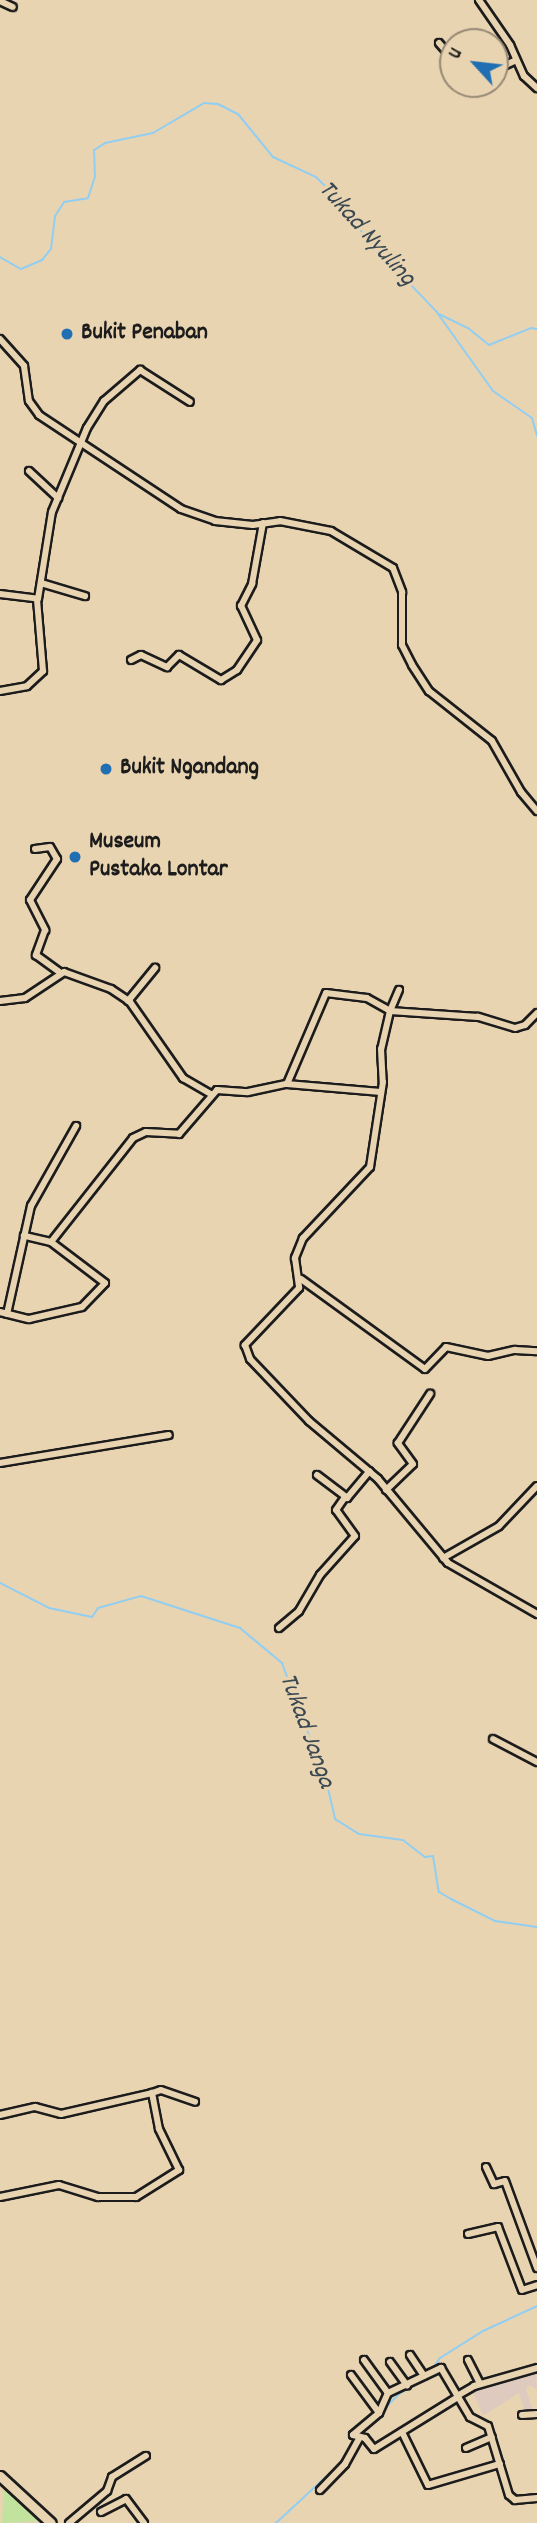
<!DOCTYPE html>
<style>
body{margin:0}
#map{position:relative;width:537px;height:2523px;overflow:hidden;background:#e9d4b2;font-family:Dekko,sans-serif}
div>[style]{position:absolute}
.built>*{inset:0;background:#dfcac0}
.green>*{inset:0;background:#c1e39d}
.stream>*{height:2px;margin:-1px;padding:0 1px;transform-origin:1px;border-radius:1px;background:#91cef1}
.roads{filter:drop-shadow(2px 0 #1c1c1c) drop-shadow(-2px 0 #1c1c1c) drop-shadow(0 2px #1c1c1c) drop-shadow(0 -2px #1c1c1c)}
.minor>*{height:6px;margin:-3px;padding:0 3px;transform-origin:3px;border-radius:3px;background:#e9d4b2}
.highway>*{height:9px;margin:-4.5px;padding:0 4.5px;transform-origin:4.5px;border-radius:4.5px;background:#e9d4b2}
.dots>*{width:19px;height:19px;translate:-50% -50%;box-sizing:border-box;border:4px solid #e9d4b2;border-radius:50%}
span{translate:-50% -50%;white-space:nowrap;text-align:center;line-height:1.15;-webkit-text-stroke:7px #e9d4b2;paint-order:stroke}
.poi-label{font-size:24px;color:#1c1c1c;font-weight:700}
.left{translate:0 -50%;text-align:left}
.water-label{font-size:26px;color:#394851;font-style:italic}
.north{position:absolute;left:439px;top:28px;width:70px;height:70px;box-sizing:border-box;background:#e9d4b2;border:2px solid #978a76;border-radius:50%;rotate:297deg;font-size:19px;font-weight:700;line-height:28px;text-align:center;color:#1c1c1c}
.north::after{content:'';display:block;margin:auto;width:24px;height:32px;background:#1f6fb2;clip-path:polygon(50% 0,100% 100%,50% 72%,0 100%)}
</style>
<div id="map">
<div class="built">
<i style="clip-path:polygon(536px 2369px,537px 2390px,530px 2385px,526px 2389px,533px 2411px,525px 2412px,519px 2393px,483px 2416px,471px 2387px)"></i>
</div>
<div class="green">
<i style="clip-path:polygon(4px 2486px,40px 2521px,2px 2523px)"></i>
</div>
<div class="stream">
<i style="left:0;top:257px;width:24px;rotate:30deg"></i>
<i style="left:21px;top:269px;width:23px;rotate:-23deg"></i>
<i style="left:42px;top:260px;width:14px;rotate:-51deg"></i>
<i style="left:51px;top:249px;width:33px;rotate:-83deg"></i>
<i style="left:55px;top:216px;width:17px;rotate:-57deg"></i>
<i style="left:64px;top:202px;width:24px;rotate:-9deg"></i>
<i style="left:88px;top:198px;width:22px;rotate:-72deg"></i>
<i style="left:95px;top:177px;width:27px;rotate:-92deg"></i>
<i style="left:94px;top:150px;width:13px;rotate:-32deg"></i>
<i style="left:105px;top:143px;width:49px;rotate:-11.8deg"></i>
<i style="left:153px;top:133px;width:59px;rotate:-30.5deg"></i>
<i style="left:204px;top:103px;width:14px;rotate:4deg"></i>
<i style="left:218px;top:104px;width:22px;rotate:27deg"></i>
<i style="left:238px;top:114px;width:55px;rotate:50.9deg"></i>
<i style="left:273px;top:157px;width:47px;rotate:24.9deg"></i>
<i style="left:316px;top:177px;width:35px;rotate:45deg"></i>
<i style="left:341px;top:202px;width:42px;rotate:55.6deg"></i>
<i style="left:365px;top:237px;width:103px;rotate:46.2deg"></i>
<i style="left:436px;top:311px;width:98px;rotate:54.5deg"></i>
<i style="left:493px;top:391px;width:47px;rotate:34.7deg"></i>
<i style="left:532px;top:418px;width:19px;rotate:74deg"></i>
<i style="left:439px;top:314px;width:32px;rotate:26deg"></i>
<i style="left:468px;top:328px;width:27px;rotate:39deg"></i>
<i style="left:489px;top:345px;width:45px;rotate:-22deg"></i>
<i style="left:531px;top:328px;width:6px;rotate:9deg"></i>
<i style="left:0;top:1583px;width:55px;rotate:27deg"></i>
<i style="left:49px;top:1608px;width:44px;rotate:11.8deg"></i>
<i style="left:92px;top:1617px;width:11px;rotate:-56deg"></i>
<i style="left:98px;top:1608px;width:45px;rotate:-15.6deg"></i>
<i style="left:141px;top:1596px;width:104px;rotate:17.9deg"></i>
<i style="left:240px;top:1628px;width:55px;rotate:39.8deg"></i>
<i style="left:282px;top:1663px;width:129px;rotate:69.6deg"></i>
<i style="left:327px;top:1784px;width:36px;rotate:77deg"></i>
<i style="left:335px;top:1819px;width:28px;rotate:32deg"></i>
<i style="left:359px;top:1834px;width:44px;rotate:7.8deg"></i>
<i style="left:403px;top:1840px;width:28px;rotate:38deg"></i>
<i style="left:425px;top:1857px;width:8px;rotate:-7deg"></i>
<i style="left:433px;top:1856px;width:36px;rotate:81deg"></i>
<i style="left:439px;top:1892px;width:14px;rotate:30deg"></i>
<i style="left:451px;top:1899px;width:49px;rotate:26.6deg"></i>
<i style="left:495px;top:1921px;width:42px;rotate:8.1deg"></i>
<i style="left:433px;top:2368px;width:12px;rotate:-55deg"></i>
<i style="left:440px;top:2358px;width:51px;rotate:-32.1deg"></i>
<i style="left:483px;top:2331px;width:60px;rotate:-24.8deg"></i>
<i style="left:383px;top:2410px;width:23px;rotate:-45deg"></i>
<i style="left:399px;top:2394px;width:28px;rotate:-30deg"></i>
<i style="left:276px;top:2523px;width:93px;rotate:-42.8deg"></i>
</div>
<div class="roads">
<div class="minor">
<i style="left:479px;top:0;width:55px;rotate:55.4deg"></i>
<i style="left:510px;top:45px;width:34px;rotate:66deg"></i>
<i style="left:524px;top:76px;width:18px;rotate:43deg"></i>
<i style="left:0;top:1px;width:14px;rotate:25deg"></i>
<i style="left:439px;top:43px;width:21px;rotate:49deg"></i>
<i style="left:495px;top:70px;width:23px;rotate:-25deg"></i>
<i style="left:0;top:339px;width:36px;rotate:48deg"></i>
<i style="left:24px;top:366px;width:35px;rotate:82deg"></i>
<i style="left:29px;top:401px;width:17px;rotate:54deg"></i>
<i style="left:39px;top:415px;width:170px;rotate:33.5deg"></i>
<i style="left:181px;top:509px;width:36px;rotate:19deg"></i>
<i style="left:215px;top:521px;width:38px;rotate:6deg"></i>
<i style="left:253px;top:525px;width:27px;rotate:-8deg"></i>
<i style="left:280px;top:521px;width:52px;rotate:11.1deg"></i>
<i style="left:331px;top:531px;width:72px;rotate:30.8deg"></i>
<i style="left:393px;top:568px;width:26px;rotate:69deg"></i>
<i style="left:402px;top:592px;width:53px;rotate:90deg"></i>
<i style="left:402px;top:645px;width:22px;rotate:63deg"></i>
<i style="left:412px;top:665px;width:31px;rotate:57deg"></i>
<i style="left:429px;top:691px;width:80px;rotate:38.4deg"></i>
<i style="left:492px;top:741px;width:59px;rotate:60.4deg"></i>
<i style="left:521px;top:792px;width:25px;rotate:50deg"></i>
<i style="left:29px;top:471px;width:40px;rotate:43deg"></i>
<i style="left:41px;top:583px;width:46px;rotate:16.5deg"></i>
<i style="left:0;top:594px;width:38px;rotate:7deg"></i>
<i style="left:38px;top:599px;width:88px;rotate:-80.9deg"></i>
<i style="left:52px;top:512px;width:91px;rotate:-67.4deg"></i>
<i style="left:87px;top:428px;width:32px;rotate:-58deg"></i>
<i style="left:104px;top:401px;width:48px;rotate:-40.7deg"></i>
<i style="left:140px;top:370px;width:59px;rotate:32.6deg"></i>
<i style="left:131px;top:660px;width:11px;rotate:-27deg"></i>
<i style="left:141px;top:655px;width:29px;rotate:25deg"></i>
<i style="left:167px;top:667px;width:17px;rotate:-45deg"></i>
<i style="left:179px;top:655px;width:49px;rotate:30.8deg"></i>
<i style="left:221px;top:680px;width:19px;rotate:-32deg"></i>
<i style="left:237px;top:670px;width:36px;rotate:-56deg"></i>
<i style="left:257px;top:640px;width:38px;rotate:-115deg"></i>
<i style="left:241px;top:606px;width:25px;rotate:-63deg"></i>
<i style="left:252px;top:584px;width:62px;rotate:-79.8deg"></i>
<i style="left:0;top:691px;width:27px;rotate:-10deg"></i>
<i style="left:27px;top:686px;width:22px;rotate:-43deg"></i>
<i style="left:43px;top:671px;width:71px;rotate:-94.8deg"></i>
<i style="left:35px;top:849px;width:15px;rotate:-8deg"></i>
<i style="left:50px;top:847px;width:14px;rotate:60deg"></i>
<i style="left:57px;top:859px;width:49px;rotate:123.4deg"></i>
<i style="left:30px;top:900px;width:34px;rotate:63deg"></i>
<i style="left:45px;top:930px;width:27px;rotate:110deg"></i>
<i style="left:36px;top:955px;width:31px;rotate:36deg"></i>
<i style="left:0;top:1001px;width:25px;rotate:-7deg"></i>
<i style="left:25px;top:998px;width:47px;rotate:-33.7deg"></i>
<i style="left:64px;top:972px;width:50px;rotate:19.9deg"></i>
<i style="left:111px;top:989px;width:23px;rotate:34deg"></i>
<i style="left:130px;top:1002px;width:93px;rotate:55.1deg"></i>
<i style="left:183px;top:1078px;width:32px;rotate:30deg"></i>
<i style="left:128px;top:1001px;width:43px;rotate:-50.7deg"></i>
<i style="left:537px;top:1013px;width:17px;rotate:135deg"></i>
<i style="left:525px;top:1025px;width:10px;rotate:163deg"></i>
<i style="left:515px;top:1028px;width:39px;rotate:-163deg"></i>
<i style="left:478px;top:1017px;width:88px;rotate:-176.1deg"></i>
<i style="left:390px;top:1011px;width:39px;rotate:103deg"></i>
<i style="left:381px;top:1049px;width:33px;rotate:87deg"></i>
<i style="left:383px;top:1082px;width:86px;rotate:98.7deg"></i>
<i style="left:370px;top:1167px;width:98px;rotate:133.3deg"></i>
<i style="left:303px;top:1238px;width:22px;rotate:112deg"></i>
<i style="left:295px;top:1258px;width:30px;rotate:82deg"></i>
<i style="left:299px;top:1288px;width:79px;rotate:133.5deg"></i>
<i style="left:245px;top:1345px;width:15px;rotate:70deg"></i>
<i style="left:250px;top:1359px;width:86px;rotate:46.4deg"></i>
<i style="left:309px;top:1421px;width:90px;rotate:40deg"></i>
<i style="left:378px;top:1479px;width:109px;rotate:50.2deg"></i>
<i style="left:448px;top:1563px;width:103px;rotate:29.8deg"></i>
<i style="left:287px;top:1084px;width:99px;rotate:-66.8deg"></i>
<i style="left:326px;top:993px;width:41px;rotate:7deg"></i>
<i style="left:367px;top:998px;width:26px;rotate:29deg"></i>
<i style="left:390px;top:1011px;width:23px;rotate:-67deg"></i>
<i style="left:51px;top:1242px;width:132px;rotate:-51.7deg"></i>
<i style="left:133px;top:1138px;width:14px;rotate:-25deg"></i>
<i style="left:146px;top:1132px;width:33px;rotate:3deg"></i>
<i style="left:179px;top:1134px;width:58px;rotate:-49.2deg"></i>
<i style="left:217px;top:1090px;width:31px;rotate:4deg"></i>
<i style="left:248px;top:1092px;width:40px;rotate:-12deg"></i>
<i style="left:287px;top:1084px;width:94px;rotate:4.9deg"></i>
<i style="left:301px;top:1279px;width:153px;rotate:36deg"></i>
<i style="left:425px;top:1369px;width:30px;rotate:-46deg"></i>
<i style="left:446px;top:1347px;width:43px;rotate:12.1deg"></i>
<i style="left:488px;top:1356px;width:28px;rotate:-13deg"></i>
<i style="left:515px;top:1350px;width:22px;rotate:3deg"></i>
<i style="left:0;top:1312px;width:30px;rotate:14deg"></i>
<i style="left:29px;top:1319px;width:54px;rotate:-12.8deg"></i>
<i style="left:82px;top:1307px;width:33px;rotate:-46deg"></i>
<i style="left:105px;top:1283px;width:68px;rotate:-142.8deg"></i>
<i style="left:51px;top:1242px;width:28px;rotate:-167deg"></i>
<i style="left:7px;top:1314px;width:111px;rotate:-77.5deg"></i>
<i style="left:31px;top:1206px;width:92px;rotate:-60.6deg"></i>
<i style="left:0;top:1463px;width:171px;rotate:-9.4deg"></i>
<i style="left:317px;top:1475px;width:38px;rotate:37deg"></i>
<i style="left:347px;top:1498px;width:35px;rotate:-50deg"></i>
<i style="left:386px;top:1490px;width:37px;rotate:-44deg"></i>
<i style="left:413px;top:1464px;width:26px;rotate:-126deg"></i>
<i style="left:398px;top:1443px;width:59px;rotate:-56.9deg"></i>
<i style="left:443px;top:1558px;width:64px;rotate:-29.7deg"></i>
<i style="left:499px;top:1526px;width:55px;rotate:-46.5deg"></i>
<i style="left:279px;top:1628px;width:26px;rotate:-40deg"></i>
<i style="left:299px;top:1611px;width:42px;rotate:-59.7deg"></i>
<i style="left:320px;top:1575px;width:52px;rotate:-48.1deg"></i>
<i style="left:355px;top:1536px;width:32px;rotate:-126deg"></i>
<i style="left:336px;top:1510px;width:16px;rotate:-55deg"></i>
<i style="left:493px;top:1739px;width:50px;rotate:27.6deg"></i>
<i style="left:0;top:2115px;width:36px;rotate:-13deg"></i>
<i style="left:35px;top:2107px;width:27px;rotate:15deg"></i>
<i style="left:61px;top:2114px;width:93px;rotate:-13deg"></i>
<i style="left:486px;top:2167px;width:19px;rotate:65deg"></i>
<i style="left:494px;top:2184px;width:11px;rotate:-15deg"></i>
<i style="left:505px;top:2181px;width:93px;rotate:69.8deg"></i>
<i style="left:0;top:2197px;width:60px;rotate:-11.5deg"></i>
<i style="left:59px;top:2185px;width:41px;rotate:17.1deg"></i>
<i style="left:98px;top:2197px;width:38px"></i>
<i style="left:136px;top:2197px;width:51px;rotate:-32.1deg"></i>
<i style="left:179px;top:2170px;width:46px;rotate:-116deg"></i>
<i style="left:159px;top:2129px;width:37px;rotate:-101deg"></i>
<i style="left:152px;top:2093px;width:9px;rotate:-18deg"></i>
<i style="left:161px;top:2090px;width:36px;rotate:19deg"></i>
<i style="left:468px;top:2234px;width:31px;rotate:-13deg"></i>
<i style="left:498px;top:2227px;width:67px;rotate:69.1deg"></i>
<i style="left:522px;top:2290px;width:16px;rotate:-18deg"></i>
<i style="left:410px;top:2355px;width:25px;rotate:56deg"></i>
<i style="left:364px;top:2360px;width:41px;rotate:54deg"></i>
<i style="left:468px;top:2360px;width:27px;rotate:63deg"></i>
<i style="left:390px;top:2362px;width:29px;rotate:54deg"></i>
<i style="left:351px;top:2375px;width:47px;rotate:53.6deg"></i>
<i style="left:379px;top:2413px;width:22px;rotate:-66deg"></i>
<i style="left:388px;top:2393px;width:59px;rotate:-25.3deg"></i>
<i style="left:441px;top:2368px;width:57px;rotate:59.4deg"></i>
<i style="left:470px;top:2417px;width:20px;rotate:27deg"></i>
<i style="left:488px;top:2426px;width:72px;rotate:73.1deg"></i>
<i style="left:509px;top:2495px;width:8px;rotate:40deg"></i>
<i style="left:515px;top:2500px;width:22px;rotate:-5deg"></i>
<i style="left:457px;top:2396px;width:20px;rotate:-30deg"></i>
<i style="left:474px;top:2386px;width:66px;rotate:-15.9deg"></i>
<i style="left:379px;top:2413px;width:34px;rotate:140deg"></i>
<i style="left:353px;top:2435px;width:12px;rotate:14deg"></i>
<i style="left:365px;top:2438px;width:14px;rotate:51deg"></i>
<i style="left:374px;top:2449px;width:99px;rotate:-31.8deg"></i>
<i style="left:522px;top:2415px;width:15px;rotate:-4deg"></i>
<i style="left:402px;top:2432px;width:59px;rotate:63.9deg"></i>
<i style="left:428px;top:2485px;width:75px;rotate:-16.3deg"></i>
<i style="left:466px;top:2448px;width:28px;rotate:-23deg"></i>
<i style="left:320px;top:2490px;width:36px;rotate:-46deg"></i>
<i style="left:345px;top:2464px;width:31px;rotate:-61deg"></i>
<i style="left:101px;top:2512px;width:28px;rotate:-27deg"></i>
<i style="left:126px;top:2499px;width:30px;rotate:53deg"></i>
<i style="left:69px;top:2523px;width:50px;rotate:-40.1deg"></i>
<i style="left:107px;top:2491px;width:15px;rotate:-70deg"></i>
<i style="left:112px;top:2477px;width:40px;rotate:-32deg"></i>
</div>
<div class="highway">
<i style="left:0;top:2476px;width:69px;rotate:42.7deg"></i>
</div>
</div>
<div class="dots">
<i style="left:67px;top:334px;background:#1f6fb2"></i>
<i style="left:106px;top:769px;background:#1f6fb2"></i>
<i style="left:75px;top:857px;background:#1f6fb2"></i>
</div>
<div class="poi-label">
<span class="left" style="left:81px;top:334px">Bukit Penaban</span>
<span class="left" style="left:120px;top:769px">Bukit Ngandang</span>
<span class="left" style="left:89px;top:857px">Museum<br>Pustaka Lontar</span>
</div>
<div class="water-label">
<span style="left:366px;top:234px;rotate:48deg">Tukad Nyuling</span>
<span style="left:306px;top:1731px;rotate:70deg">Tukad Janga</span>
</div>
<div class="north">U</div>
</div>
